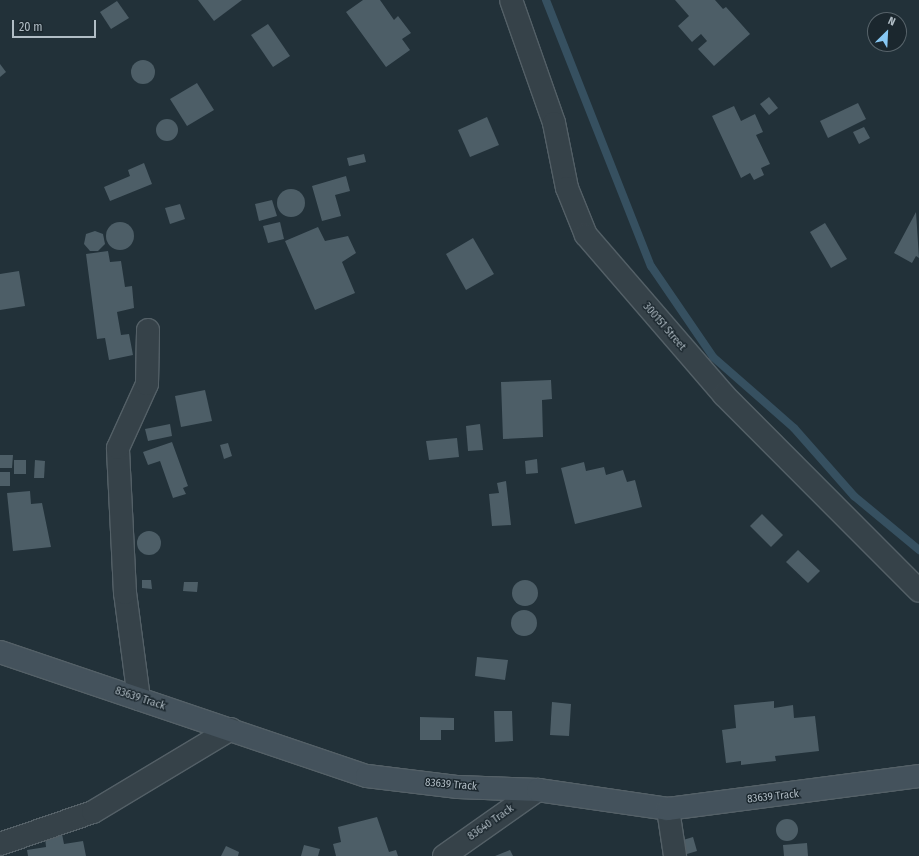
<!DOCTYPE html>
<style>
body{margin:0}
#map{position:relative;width:919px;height:856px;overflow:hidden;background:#223139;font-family:"Fira Sans Condensed",sans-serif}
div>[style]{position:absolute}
.stream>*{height:8px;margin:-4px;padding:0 4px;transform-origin:4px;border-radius:4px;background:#365060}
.building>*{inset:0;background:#4d5e67}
.round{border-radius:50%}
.roads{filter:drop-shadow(1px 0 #546067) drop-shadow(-1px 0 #546067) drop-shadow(0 1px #546067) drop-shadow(0 -1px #546067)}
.street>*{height:22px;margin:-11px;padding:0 11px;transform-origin:11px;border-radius:11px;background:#364249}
.secondary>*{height:22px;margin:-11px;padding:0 11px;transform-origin:11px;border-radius:11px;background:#44525c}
span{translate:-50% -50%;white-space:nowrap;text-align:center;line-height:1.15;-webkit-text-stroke:3px #1b272e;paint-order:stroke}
.street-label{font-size:11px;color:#b1bdc5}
.north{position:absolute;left:867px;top:12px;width:40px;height:40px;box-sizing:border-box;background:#1b272e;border:1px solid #57636a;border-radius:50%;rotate:24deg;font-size:11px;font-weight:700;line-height:16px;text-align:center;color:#b1bdc5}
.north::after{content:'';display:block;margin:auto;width:14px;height:18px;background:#87c8f4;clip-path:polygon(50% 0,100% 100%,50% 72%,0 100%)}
.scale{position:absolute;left:12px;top:20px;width:84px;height:18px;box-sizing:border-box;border:2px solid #b1bdc5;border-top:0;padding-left:5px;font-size:12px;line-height:14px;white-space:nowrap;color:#b1bdc5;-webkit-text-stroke:3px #1b272e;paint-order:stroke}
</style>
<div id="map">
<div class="stream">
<i style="left:546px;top:0;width:286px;rotate:68.5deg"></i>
<i style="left:651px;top:266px;width:110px;rotate:55.7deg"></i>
<i style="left:713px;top:357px;width:108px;rotate:41.2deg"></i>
<i style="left:794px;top:428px;width:91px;rotate:48.6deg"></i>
<i style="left:854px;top:496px;width:85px;rotate:39.7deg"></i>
</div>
<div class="building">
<i style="clip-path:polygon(198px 0,242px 0,214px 21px)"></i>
<i style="clip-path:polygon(363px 0,380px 0,394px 20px,398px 16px,411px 33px,402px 39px,410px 50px,386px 67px,346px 12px)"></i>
<i style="clip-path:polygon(675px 0,715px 0,723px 9px,726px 7px,750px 34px,714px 66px,698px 49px,707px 41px,701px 34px,692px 42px,678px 26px,689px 16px)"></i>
<i style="clip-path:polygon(117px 1px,129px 18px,111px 29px,100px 12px)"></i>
<i style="clip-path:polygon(268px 24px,290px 56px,273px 67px,251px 35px)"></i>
<i class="round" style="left:131px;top:60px;width:24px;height:24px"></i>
<i style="clip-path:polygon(0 64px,6px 72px,0 77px)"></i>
<i style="clip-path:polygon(197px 83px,214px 110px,187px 126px,170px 99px)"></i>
<i style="clip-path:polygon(769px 97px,778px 108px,769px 115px,760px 104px)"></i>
<i style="clip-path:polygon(858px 103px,866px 119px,828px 138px,820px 121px)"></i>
<i style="clip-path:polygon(734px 106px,741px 121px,755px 114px,763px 132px,756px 135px,770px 164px,761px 168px,764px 175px,754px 180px,750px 173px,741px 178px,712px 116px)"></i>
<i style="clip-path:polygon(487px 117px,499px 145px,470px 157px,458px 130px)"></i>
<i class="round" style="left:156px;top:119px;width:22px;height:22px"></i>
<i style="clip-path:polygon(864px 127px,870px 138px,859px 144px,853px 132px)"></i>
<i style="clip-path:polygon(364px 154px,366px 162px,349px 166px,347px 158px)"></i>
<i style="clip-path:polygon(144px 163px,152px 184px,110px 201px,104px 187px,130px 176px,128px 170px)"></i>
<i style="clip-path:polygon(346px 176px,350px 191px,335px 195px,341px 216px,322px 221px,312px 186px)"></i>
<i class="round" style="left:277px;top:189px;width:28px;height:28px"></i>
<i style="clip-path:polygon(272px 200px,277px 216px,259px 221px,255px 204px)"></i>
<i style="clip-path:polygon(180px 204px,185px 219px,170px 224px,165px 208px)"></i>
<i style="clip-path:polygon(916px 212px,919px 258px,916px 256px,912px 263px,894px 253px)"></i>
<i style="clip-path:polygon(280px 222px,284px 239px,268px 243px,263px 226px)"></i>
<i class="round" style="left:106px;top:222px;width:28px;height:28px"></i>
<i style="clip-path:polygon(825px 223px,847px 259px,831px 268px,810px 232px)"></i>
<i style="clip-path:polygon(318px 227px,325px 241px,348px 236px,356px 253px,342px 262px,355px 293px,315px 310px,285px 241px)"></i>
<i style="clip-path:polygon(95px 231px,103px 234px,105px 244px,98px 251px,90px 251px,84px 244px,86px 234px)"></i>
<i style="clip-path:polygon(473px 238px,494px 274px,466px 290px,446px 254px)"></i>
<i style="clip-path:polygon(108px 251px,110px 262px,121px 261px,125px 287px,132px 286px,134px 308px,117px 312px,121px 335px,129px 334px,133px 355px,109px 360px,105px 338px,97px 339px,86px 254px)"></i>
<i style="clip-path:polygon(19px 271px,25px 306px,0 310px,0 274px)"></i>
<i style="clip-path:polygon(551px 380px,552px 399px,542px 400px,543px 437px,503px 439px,501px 382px)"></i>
<i style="clip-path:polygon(205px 390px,212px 421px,181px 427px,175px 396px)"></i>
<i style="clip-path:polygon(170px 424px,172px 436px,148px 441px,145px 429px)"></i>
<i style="clip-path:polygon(480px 424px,483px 450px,468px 451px,466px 426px)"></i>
<i style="clip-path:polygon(457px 438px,459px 457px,429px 460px,426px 441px)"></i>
<i style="clip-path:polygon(172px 442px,188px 486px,183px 488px,186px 494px,173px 498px,160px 461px,148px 465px,143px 452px)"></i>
<i style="clip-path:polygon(228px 443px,232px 456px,224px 459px,220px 445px)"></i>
<i style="clip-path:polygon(0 455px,13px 455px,12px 468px,0 468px)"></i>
<i style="clip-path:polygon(537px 459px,538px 473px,526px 474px,525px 461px)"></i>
<i style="clip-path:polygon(14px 460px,26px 460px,26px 474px,14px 474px)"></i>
<i style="clip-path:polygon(35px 460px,45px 461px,44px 478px,34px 478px)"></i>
<i style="clip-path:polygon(584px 462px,586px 471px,604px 467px,606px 475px,623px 470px,627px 482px,635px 480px,642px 507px,575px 524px,561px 468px)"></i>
<i style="clip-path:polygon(0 472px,10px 472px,10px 486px,0 486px)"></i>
<i style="clip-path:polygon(506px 481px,511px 525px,492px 526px,489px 494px,499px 493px,497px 483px)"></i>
<i style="clip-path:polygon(30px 491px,31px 504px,42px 503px,51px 547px,13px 551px,7px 493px)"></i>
<i style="clip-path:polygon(762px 514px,783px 535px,771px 547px,750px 526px)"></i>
<i class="round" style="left:137px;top:531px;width:24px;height:24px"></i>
<i style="clip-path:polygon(798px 550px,820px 571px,808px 583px,786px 562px)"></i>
<i style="clip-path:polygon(142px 580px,151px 580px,152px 589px,142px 588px)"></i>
<i class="round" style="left:512px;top:580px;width:26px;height:26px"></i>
<i style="clip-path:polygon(184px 582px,198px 582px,197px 592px,183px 591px)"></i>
<i class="round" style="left:511px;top:610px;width:26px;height:26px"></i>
<i style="clip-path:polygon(477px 657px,508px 660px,505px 680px,475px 676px)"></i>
<i style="clip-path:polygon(774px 701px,774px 708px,793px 705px,794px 718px,815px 716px,819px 751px,775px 756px,776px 761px,741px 765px,741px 761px,726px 763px,722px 730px,736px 728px,734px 705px)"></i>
<i style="clip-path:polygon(552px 702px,571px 704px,569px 736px,550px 735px)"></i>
<i style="clip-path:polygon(494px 711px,512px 711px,513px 741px,495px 742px)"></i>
<i style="clip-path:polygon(420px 717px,454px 718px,454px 730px,441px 730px,441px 740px,420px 740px)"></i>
<i style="clip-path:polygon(377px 817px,389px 852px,396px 850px,398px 856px,336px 856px,333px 844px,341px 842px,338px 827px)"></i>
<i class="round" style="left:776px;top:819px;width:22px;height:22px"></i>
<i style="clip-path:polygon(62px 834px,64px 844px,83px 841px,86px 856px,28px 856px,27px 850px,46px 847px,45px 837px)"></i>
<i style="clip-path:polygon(693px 837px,697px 851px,687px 854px,683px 840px)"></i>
<i style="clip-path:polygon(807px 843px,808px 856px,784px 856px,783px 845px)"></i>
<i style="clip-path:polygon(304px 845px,320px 849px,318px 856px,301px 856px)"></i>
<i style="clip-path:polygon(226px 846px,239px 852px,238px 856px,221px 856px)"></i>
<i style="clip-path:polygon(510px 850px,513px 856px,495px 856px)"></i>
</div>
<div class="roads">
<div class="street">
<i style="left:511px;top:0;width:130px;rotate:70.7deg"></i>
<i style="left:554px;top:123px;width:66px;rotate:78.7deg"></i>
<i style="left:567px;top:188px;width:51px;rotate:68deg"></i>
<i style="left:586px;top:235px;width:211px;rotate:49.2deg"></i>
<i style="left:724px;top:395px;width:276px;rotate:45.1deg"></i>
<i style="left:139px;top:699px;width:107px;rotate:-97.5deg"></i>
<i style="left:125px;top:593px;width:145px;rotate:-92.8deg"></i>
<i style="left:118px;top:448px;width:70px;rotate:-65.6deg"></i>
<i style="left:147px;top:384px;width:54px;rotate:-88.9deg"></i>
<i style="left:668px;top:809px;width:48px;rotate:81.5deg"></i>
<i style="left:0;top:844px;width:98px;rotate:-19deg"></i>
<i style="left:93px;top:812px;width:161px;rotate:-31deg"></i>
<i style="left:444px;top:856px;width:115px;rotate:-35.1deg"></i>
</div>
<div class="secondary">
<i style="left:0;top:652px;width:387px;rotate:18.7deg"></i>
<i style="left:367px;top:776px;width:92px;rotate:6.9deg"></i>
<i style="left:458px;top:787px;width:80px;rotate:2.1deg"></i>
<i style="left:538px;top:790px;width:131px;rotate:8.3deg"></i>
<i style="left:668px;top:809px;width:253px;rotate:-7.5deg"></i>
</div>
</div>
<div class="street-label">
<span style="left:664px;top:327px;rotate:49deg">300151 Street</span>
<span style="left:140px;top:699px;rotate:18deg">83639 Track</span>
<span style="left:451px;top:785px;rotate:5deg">83639 Track</span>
<span style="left:773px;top:797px;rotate:-6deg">83639 Track</span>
<span style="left:491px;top:823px;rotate:-35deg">83640 Track</span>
</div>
<div class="north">N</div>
<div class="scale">20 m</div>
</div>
